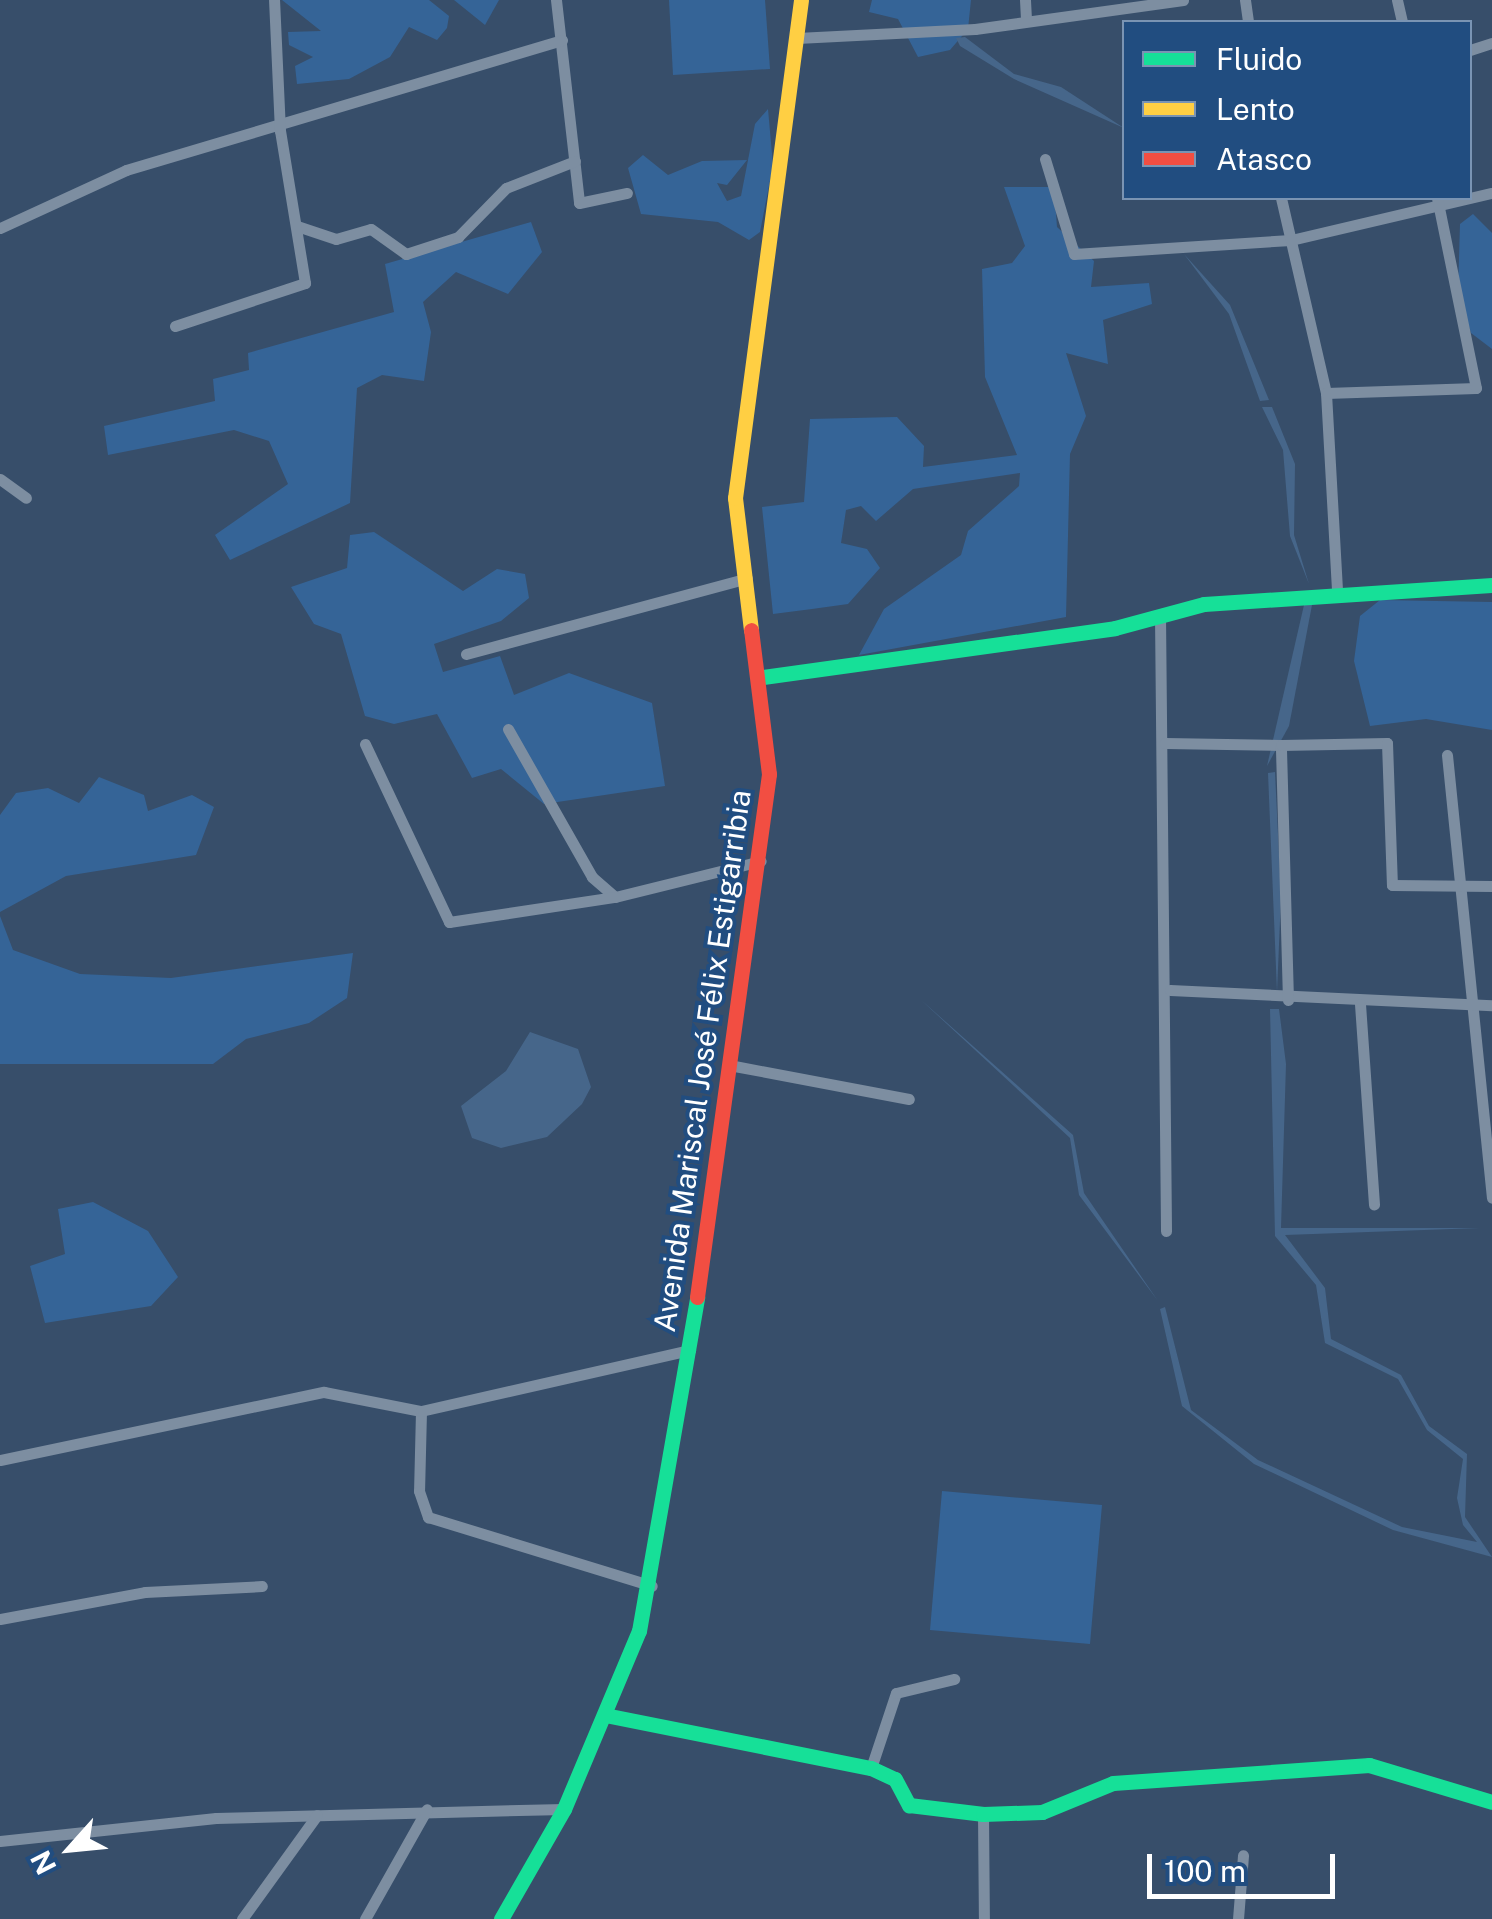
<!DOCTYPE html>
<meta charset="utf-8">
<style>
body{margin:0}
#map{position:relative;width:1492px;height:1919px;overflow:hidden;background:#374e6a;font-family:"Public Sans",sans-serif}
div>[style]{position:absolute}
.green>*{inset:0;background:#356497}
.water>*{inset:0;background:#46668a}
.street>*{height:11px;margin:-5.5px;padding:0 5.5px;transform-origin:5.5px;border-radius:5.5px;background:#7d8ea1}
.fast>*{height:15px;margin:-7.5px;padding:0 7.5px;transform-origin:7.5px;border-radius:7.5px;background:#16e098}
.slow>*{height:15px;margin:-7.5px;padding:0 7.5px;transform-origin:7.5px;border-radius:7.5px;background:#ffcf43}
.jam>*{height:15px;margin:-7.5px;padding:0 7.5px;transform-origin:7.5px;border-radius:7.5px;background:#f24e42}
span{translate:-50% -50%;white-space:nowrap;text-align:center;line-height:1.15;-webkit-text-stroke:8px #214d80;paint-order:stroke}
.street-label{font-size:30px;color:#fff}
.legend{position:absolute;left:1122px;top:20px;width:350px;height:180px;box-sizing:border-box;background:#214d80;border:2px solid #7a94b3;margin:0;padding:12px 18px;list-style:none;font-size:30px;color:#fff}
.legend li{display:flex;align-items:center;gap:20px;height:50px}
.legend b{width:50px;border:2px solid #7a94b3}
.north{position:absolute;left:20px;top:1799px;width:100px;height:100px;-webkit-text-stroke:8px #214d80;paint-order:stroke;rotate:243deg;font-size:28px;font-weight:700;line-height:40px;text-align:center;color:#fff}
.north::after{content:'';display:block;margin:auto;width:35px;height:45px;background:#fff;clip-path:polygon(50% 0,100% 100%,50% 72%,0 100%)}
.scale{position:absolute;left:1147px;top:1854px;width:188px;height:45px;box-sizing:border-box;border:5px solid #fff;border-top:0;padding-left:12px;font-size:30px;line-height:35px;white-space:nowrap;color:#fff;-webkit-text-stroke:8px #214d80;paint-order:stroke}
</style>
<div id="map">
<div class="green">
<i style="clip-path:polygon(282px 0,429px 0,449px 16px,447px 28px,437px 40px,409px 27px,390px 57px,349px 79px,297px 84px,295px 66px,313px 57px,289px 45px,288px 32px,321px 31px)"></i>
<i style="clip-path:polygon(454px 0,499px 0,485px 25px)"></i>
<i style="clip-path:polygon(669px 0,765px 0,770px 69px,673px 75px)"></i>
<i style="clip-path:polygon(872px 0,971px 0,968px 29px,950px 50px,918px 57px,898px 19px,869px 12px)"></i>
<i style="clip-path:polygon(768px 109px,773px 165px,760px 232px,749px 240px,718px 222px,641px 214px,628px 168px,643px 155px,668px 175px,702px 161px,747px 160px,727px 185px,717px 183px,727px 201px,741px 196px,755px 124px)"></i>
<i style="clip-path:polygon(1004px 187px,1054px 187px,1057px 227px,1094px 261px,1091px 287px,1149px 283px,1152px 304px,1103px 320px,1108px 364px,1066px 353px,1086px 416px,1070px 454px,1066px 617px,859px 655px,884px 609px,961px 555px,968px 531px,1019px 486px,1020px 473px,913px 489px,876px 521px,861px 506px,846px 510px,841px 543px,867px 549px,880px 568px,848px 604px,812px 609px,773px 614px,762px 507px,804px 502px,810px 419px,897px 417px,924px 446px,923px 467px,1017px 455px,985px 377px,982px 269px,1012px 263px,1025px 246px)"></i>
<i style="clip-path:polygon(1473px 214px,1492px 233px,1492px 349px,1471px 333px,1458px 292px,1460px 224px)"></i>
<i style="clip-path:polygon(531px 222px,542px 252px,508px 294px,456px 272px,423px 302px,431px 332px,424px 381px,382px 375px,357px 388px,350px 503px,230px 560px,215px 535px,288px 484px,269px 441px,234px 430px,108px 455px,104px 426px,215px 401px,213px 379px,249px 370px,248px 353px,394px 312px,385px 264px)"></i>
<i style="clip-path:polygon(374px 532px,463px 591px,497px 569px,525px 574px,529px 598px,501px 621px,434px 644px,443px 672px,500px 656px,514px 695px,569px 673px,652px 703px,665px 786px,544px 804px,501px 769px,472px 778px,437px 714px,394px 724px,365px 716px,341px 634px,314px 624px,291px 587px,347px 568px,350px 535px)"></i>
<i style="clip-path:polygon(1380px 600px,1492px 602px,1492px 730px,1426px 719px,1370px 726px,1354px 661px,1360px 616px)"></i>
<i style="clip-path:polygon(99px 777px,144px 795px,148px 811px,192px 795px,214px 807px,196px 855px,66px 876px,0 912px,0 815px,16px 793px,48px 788px,79px 803px)"></i>
<i style="clip-path:polygon(0 916px,13px 950px,80px 974px,171px 978px,353px 953px,347px 998px,309px 1023px,246px 1039px,213px 1064px,0 1064px)"></i>
<i style="clip-path:polygon(93px 1202px,148px 1231px,178px 1277px,151px 1306px,45px 1323px,30px 1266px,65px 1254px,58px 1209px)"></i>
<i style="clip-path:polygon(942px 1491px,1102px 1505px,1090px 1644px,930px 1630px)"></i>
</div>
<div class="water">
<i style="clip-path:polygon(965px 37px,1014px 74px,1061px 87px,1124px 128px,1014px 79px,960px 46px,956px 38px)"></i>
<i style="clip-path:polygon(1184px 254px,1230px 305px,1269px 400px,1260px 401px,1229px 314px)"></i>
<i style="clip-path:polygon(1262px 407px,1272px 407px,1295px 464px,1294px 535px,1309px 584px,1290px 536px,1283px 450px)"></i>
<i style="clip-path:polygon(1304px 605px,1312px 605px,1289px 726px,1267px 766px)"></i>
<i style="clip-path:polygon(1275px 772px,1281px 897px,1277px 992px,1268px 773px)"></i>
<i style="clip-path:polygon(920px 999px,1073px 1135px,1084px 1193px,1158px 1301px,1079px 1195px,1070px 1138px)"></i>
<i style="clip-path:polygon(1270px 1009px,1279px 1009px,1286px 1064px,1281px 1228px,1480px 1228px,1285px 1235px,1325px 1288px,1331px 1339px,1401px 1375px,1429px 1426px,1467px 1454px,1465px 1517px,1492px 1557px,1393px 1530px,1254px 1464px,1182px 1406px,1160px 1309px,1165px 1307px,1191px 1410px,1258px 1460px,1402px 1527px,1477px 1542px,1463px 1525px,1457px 1498px,1463px 1459px,1427px 1430px,1398px 1379px,1325px 1343px,1316px 1285px,1275px 1236px)"></i>
<i style="clip-path:polygon(530px 1032px,578px 1049px,591px 1087px,582px 1104px,547px 1137px,501px 1148px,472px 1138px,461px 1106px,506px 1071px)"></i>
</div>
<div class="street">
<i style="left:556px;top:0;width:204px;rotate:83.5deg"></i>
<i style="left:579px;top:203px;width:49px;rotate:-11.8deg"></i>
<i style="left:1025px;top:0;width:17px;rotate:87deg"></i>
<i style="left:1245px;top:0;width:22px;rotate:82deg"></i>
<i style="left:1397px;top:0;width:23px;rotate:77deg"></i>
<i style="left:797px;top:38px;width:178px;rotate:-2.9deg"></i>
<i style="left:975px;top:29px;width:210px;rotate:-7.9deg"></i>
<i style="left:1470px;top:50px;width:23px;rotate:-18deg"></i>
<i style="left:1045px;top:159px;width:99px;rotate:73deg"></i>
<i style="left:1074px;top:254px;width:217px;rotate:-3.7deg"></i>
<i style="left:1291px;top:240px;width:206px;rotate:-13.2deg"></i>
<i style="left:1281px;top:198px;width:200px;rotate:77deg"></i>
<i style="left:1326px;top:393px;width:197px;rotate:86.8deg"></i>
<i style="left:297px;top:226px;width:41px;rotate:18.4deg"></i>
<i style="left:336px;top:239px;width:36px;rotate:-16deg"></i>
<i style="left:371px;top:229px;width:43px;rotate:35.5deg"></i>
<i style="left:406px;top:254px;width:55px;rotate:-18.1deg"></i>
<i style="left:458px;top:237px;width:69px;rotate:-45.6deg"></i>
<i style="left:506px;top:188px;width:74px;rotate:-21.4deg"></i>
<i style="left:0;top:228px;width:139px;rotate:-24.7deg"></i>
<i style="left:126px;top:170px;width:455px;rotate:-16.6deg"></i>
<i style="left:175px;top:326px;width:137px;rotate:-18.3deg"></i>
<i style="left:305px;top:283px;width:154px;rotate:-99.3deg"></i>
<i style="left:280px;top:131px;width:131px;rotate:-92.6deg"></i>
<i style="left:1326px;top:393px;width:150px;rotate:-1.9deg"></i>
<i style="left:1476px;top:388px;width:194px;rotate:-101.6deg"></i>
<i style="left:0;top:479px;width:32px;rotate:36deg"></i>
<i style="left:1160px;top:615px;width:616px;rotate:89.44deg"></i>
<i style="left:466px;top:654px;width:291px;rotate:-15.1deg"></i>
<i style="left:508px;top:729px;width:170px;rotate:60.4deg"></i>
<i style="left:592px;top:877px;width:30px;rotate:41deg"></i>
<i style="left:615px;top:897px;width:150px;rotate:-13.9deg"></i>
<i style="left:1165px;top:743px;width:116px;rotate:1deg"></i>
<i style="left:365px;top:744px;width:197px;rotate:64.7deg"></i>
<i style="left:449px;top:922px;width:168px;rotate:-8.6deg"></i>
<i style="left:1447px;top:755px;width:445px;rotate:84.2deg"></i>
<i style="left:1170px;top:990px;width:322px;rotate:2.7deg"></i>
<i style="left:1288px;top:1000px;width:255px;rotate:-91.6deg"></i>
<i style="left:1281px;top:745px;width:106px;rotate:-1.1deg"></i>
<i style="left:1387px;top:743px;width:142px;rotate:88deg"></i>
<i style="left:1392px;top:885px;width:100px;rotate:0.6deg"></i>
<i style="left:1360px;top:1004px;width:201px;rotate:86deg"></i>
<i style="left:729px;top:1065px;width:183px;rotate:10.7deg"></i>
<i style="left:421px;top:1411px;width:80px;rotate:91.4deg"></i>
<i style="left:419px;top:1491px;width:28px;rotate:71deg"></i>
<i style="left:428px;top:1517px;width:234px;rotate:17.1deg"></i>
<i style="left:0;top:1460px;width:331px;rotate:-11.9deg"></i>
<i style="left:324px;top:1392px;width:99px;rotate:11.1deg"></i>
<i style="left:421px;top:1411px;width:276px;rotate:-12.8deg"></i>
<i style="left:0;top:1619px;width:147px;rotate:-10.5deg"></i>
<i style="left:145px;top:1592px;width:117px;rotate:-2.9deg"></i>
<i style="left:871px;top:1768px;width:79px;rotate:-71.6deg"></i>
<i style="left:896px;top:1693px;width:60px;rotate:-13.6deg"></i>
<i style="left:983px;top:1814px;width:105px;rotate:89.5deg"></i>
<i style="left:0;top:1841px;width:217px;rotate:-6.1deg"></i>
<i style="left:216px;top:1818px;width:348px;rotate:-1.5deg"></i>
<i style="left:242px;top:1919px;width:128px;rotate:-54.2deg"></i>
<i style="left:365px;top:1919px;width:126px;rotate:-60.6deg"></i>
<i style="left:1238px;top:1919px;width:64px;rotate:-85.5deg"></i>
</div>
<div class="fast">
<i style="left:763px;top:677px;width:355px;rotate:-7.9deg"></i>
<i style="left:1115px;top:628px;width:92px;rotate:-15.1deg"></i>
<i style="left:1204px;top:604px;width:289px;rotate:-3.8deg"></i>
<i style="left:605px;top:1715px;width:271px;rotate:11.3deg"></i>
<i style="left:871px;top:1768px;width:26px;rotate:25deg"></i>
<i style="left:895px;top:1779px;width:30px;rotate:62deg"></i>
<i style="left:909px;top:1805px;width:75px;rotate:6.9deg"></i>
<i style="left:983px;top:1814px;width:59px;rotate:-1.9deg"></i>
<i style="left:1042px;top:1812px;width:77px;rotate:-22.2deg"></i>
<i style="left:1113px;top:1783px;width:257px;rotate:-4deg"></i>
<i style="left:1369px;top:1765px;width:128px;rotate:16.7deg"></i>
<i style="left:501px;top:1919px;width:127px;rotate:-60.2deg"></i>
<i style="left:564px;top:1809px;width:193px;rotate:-67.2deg"></i>
<i style="left:639px;top:1631px;width:339px;rotate:-80.1deg"></i>
</div>
<div class="slow">
<i style="left:751px;top:630px;width:133px;rotate:-96.9deg"></i>
<i style="left:735px;top:498px;width:502px;rotate:-82.45deg"></i>
</div>
<div class="jam">
<i style="left:697px;top:1297px;width:528px;rotate:-82.16deg"></i>
<i style="left:769px;top:774px;width:145px;rotate:-97.1deg"></i>
</div>
<div class="street-label">
<span style="left:702px;top:1061px;rotate:-82deg">Avenida Mariscal José Félix Estigarribia</span>
</div>
<ul class="legend">
<li><b style="height:12px;background:#16e098"></b>Fluido</li>
<li><b style="height:12px;background:#ffcf43"></b>Lento</li>
<li><b style="height:12px;background:#f24e42"></b>Atasco</li>
</ul>
<div class="north">N</div>
<div class="scale">100 m</div>
</div>
